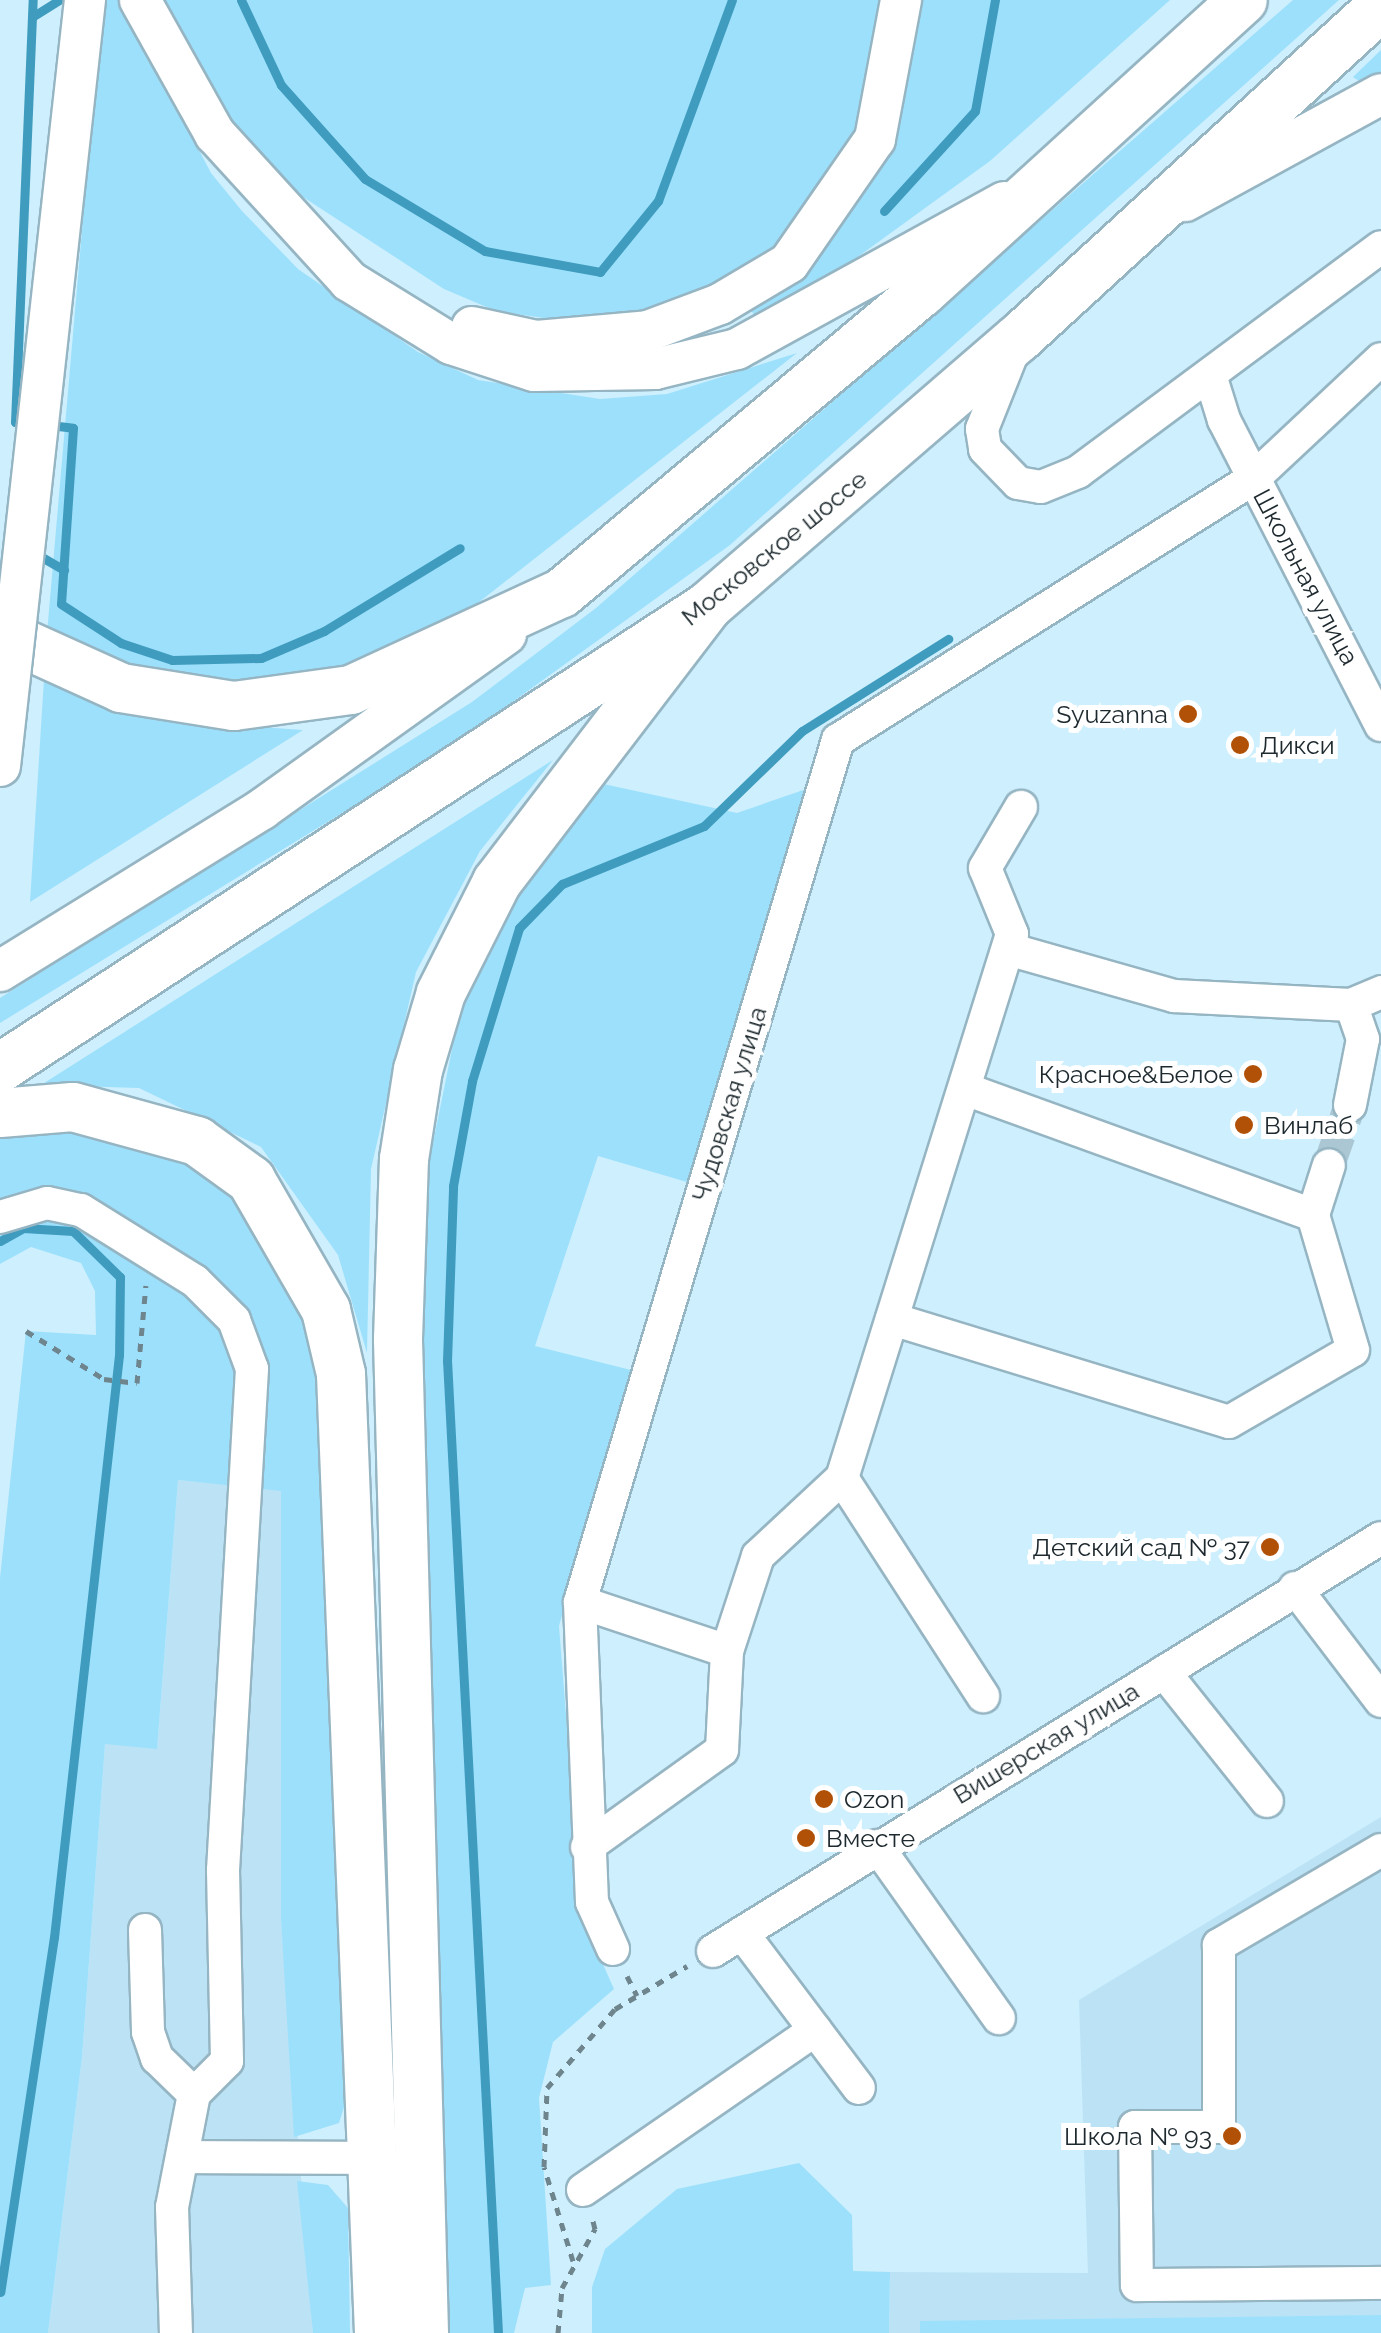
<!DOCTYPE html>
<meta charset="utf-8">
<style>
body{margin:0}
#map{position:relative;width:1381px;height:2333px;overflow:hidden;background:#ceeffd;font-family:Raleway,sans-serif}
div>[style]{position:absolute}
.built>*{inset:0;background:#bbe3f5}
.green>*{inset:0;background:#9de0fc}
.stream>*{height:9px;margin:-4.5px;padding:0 4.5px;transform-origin:4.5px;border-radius:4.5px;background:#3f9cbe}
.minor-tunnel>*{height:32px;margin-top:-16px;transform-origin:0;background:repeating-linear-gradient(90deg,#abc7d4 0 32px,transparent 0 48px)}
.path>*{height:5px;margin-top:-2.5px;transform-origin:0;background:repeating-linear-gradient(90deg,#6f858e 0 8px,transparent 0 16px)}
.roads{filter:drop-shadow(2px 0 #96b5c3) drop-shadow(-2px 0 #96b5c3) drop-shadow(0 2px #96b5c3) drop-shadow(0 -2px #96b5c3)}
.minor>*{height:32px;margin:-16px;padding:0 16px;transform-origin:16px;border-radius:16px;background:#fff}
.major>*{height:40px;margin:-20px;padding:0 20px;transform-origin:20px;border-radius:20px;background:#fff}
.highway>*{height:48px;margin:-24px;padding:0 24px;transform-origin:24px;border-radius:24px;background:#fff}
.bridges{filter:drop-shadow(2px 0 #96b5c3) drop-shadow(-2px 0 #96b5c3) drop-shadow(0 2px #96b5c3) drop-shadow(0 -2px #96b5c3)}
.major-bridge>*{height:40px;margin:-20px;padding:0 20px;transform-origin:20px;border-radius:20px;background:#fff}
.dots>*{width:28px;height:28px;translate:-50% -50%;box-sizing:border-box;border:5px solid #fff;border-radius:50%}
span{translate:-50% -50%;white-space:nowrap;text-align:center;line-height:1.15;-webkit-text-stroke:10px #fff;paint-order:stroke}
.street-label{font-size:25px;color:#1d292e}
.poi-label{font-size:25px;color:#1d292e}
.right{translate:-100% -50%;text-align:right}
.left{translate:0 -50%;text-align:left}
</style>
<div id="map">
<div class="built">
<i style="clip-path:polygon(178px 1480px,281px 1490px,281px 1919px,313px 2333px,48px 2333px,82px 2057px,105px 1743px,157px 1748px)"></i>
<i style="clip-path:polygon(1381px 1817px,1381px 2333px,889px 2333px,890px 2272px,1088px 2273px,1079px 2000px)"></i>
</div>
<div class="green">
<i style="clip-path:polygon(102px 0,120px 0,211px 173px,242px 211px,298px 269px,418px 352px,478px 380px,600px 399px,667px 394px,797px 353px,446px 628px,301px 687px,163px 683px,46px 645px)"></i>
<i style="clip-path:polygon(159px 0,883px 0,861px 123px,807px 215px,756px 264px,697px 297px,639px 317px,564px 321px,496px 311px,444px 289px,300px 195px,232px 121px)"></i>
<i style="clip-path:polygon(914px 0,1170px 0,990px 161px,830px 277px,754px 315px,750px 308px,792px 283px,868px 184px,907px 85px)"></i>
<i style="clip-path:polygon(1293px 0,1339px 0,730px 545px,453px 745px,0 1023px,0 998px,472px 702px,596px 608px)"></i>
<i style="clip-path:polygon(1381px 50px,1381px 74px,1362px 83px,1353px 77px)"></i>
<i style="clip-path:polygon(44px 679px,173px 721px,303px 730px,30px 902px)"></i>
<i style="clip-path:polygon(553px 760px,480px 851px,416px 972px,371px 1169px,367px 1353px,338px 1255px,261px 1147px,139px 1088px,41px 1085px)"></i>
<i style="clip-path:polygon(599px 783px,737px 813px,812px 787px,687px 1182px,598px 1156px,535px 1346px,631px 1370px,559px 1626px,582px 1917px,614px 1989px,553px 2042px,539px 2098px,551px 2285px,525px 2288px,514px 2333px,449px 2333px,419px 1404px,422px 1197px,462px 1000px,509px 904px)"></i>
<i style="clip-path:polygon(53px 1125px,159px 1141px,238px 1194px,316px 1340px,346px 2101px,339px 2123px,294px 2137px,281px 1919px,281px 1491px,178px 1480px,157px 1749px,105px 1744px,82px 2057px,48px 2333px,0 2333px,0 1578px,26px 1331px,96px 1335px,95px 1291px,81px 1263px,31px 1247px,0 1264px,0 1132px)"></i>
<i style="clip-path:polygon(799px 2163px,852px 2215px,853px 2271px,890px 2272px,889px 2333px,592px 2333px,592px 2287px,605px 2249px,677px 2189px)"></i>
<i style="clip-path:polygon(297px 2181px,328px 2185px,348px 2208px,350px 2333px,313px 2333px)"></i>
<i style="clip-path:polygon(1381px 2315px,1381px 2333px,920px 2333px,920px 2321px)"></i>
</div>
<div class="stream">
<i style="left:241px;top:0;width:94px;rotate:64.8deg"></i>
<i style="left:281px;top:85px;width:126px;rotate:48.2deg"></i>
<i style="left:365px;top:179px;width:140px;rotate:31deg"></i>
<i style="left:485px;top:251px;width:117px;rotate:10.3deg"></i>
<i style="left:600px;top:272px;width:92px;rotate:-50.8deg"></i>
<i style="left:658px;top:201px;width:214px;rotate:-69.8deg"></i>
<i style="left:32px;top:17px;width:32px;rotate:-32deg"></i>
<i style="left:884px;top:211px;width:135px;rotate:-47.7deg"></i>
<i style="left:975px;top:111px;width:113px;rotate:-79.8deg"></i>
<i style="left:29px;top:424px;width:14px;rotate:-172deg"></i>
<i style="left:15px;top:422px;width:422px;rotate:-87.6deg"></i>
<i style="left:50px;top:425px;width:23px;rotate:7deg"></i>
<i style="left:73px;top:428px;width:176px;rotate:93.9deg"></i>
<i style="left:61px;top:604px;width:72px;rotate:33deg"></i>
<i style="left:121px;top:643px;width:54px;rotate:18.4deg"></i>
<i style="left:172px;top:660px;width:89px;rotate:-1.3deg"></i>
<i style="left:261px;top:658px;width:69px;rotate:-23.2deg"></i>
<i style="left:324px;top:631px;width:159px;rotate:-31.4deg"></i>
<i style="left:33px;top:552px;width:36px;rotate:30deg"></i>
<i style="left:0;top:1241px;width:26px;rotate:-29deg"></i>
<i style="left:23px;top:1228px;width:50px;rotate:3.4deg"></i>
<i style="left:73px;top:1231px;width:66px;rotate:44.4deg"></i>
<i style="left:120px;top:1277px;width:78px;rotate:90.7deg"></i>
<i style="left:119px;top:1355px;width:586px;rotate:96.37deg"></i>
<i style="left:54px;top:1937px;width:359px;rotate:98.6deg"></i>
<i style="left:498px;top:2333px;width:973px;rotate:-93deg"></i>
<i style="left:447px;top:1361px;width:175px;rotate:-88deg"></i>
<i style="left:453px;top:1186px;width:107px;rotate:-79.7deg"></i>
<i style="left:472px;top:1081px;width:160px;rotate:-72.9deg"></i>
<i style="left:519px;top:928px;width:62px;rotate:-45.7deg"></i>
<i style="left:562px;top:884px;width:153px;rotate:-22.2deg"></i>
<i style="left:704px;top:826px;width:136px;rotate:-44.1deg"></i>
<i style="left:802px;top:731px;width:173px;rotate:-32.2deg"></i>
</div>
<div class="minor-tunnel">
<i style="left:1329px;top:1165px;width:64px;rotate:-70.7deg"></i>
</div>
<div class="path">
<i style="left:26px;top:1331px;width:92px;rotate:31.6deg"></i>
<i style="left:104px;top:1379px;width:33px;rotate:7deg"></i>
<i style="left:137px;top:1383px;width:98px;rotate:-84.8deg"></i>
<i style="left:627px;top:1976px;width:22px;rotate:63deg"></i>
<i style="left:573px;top:2261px;width:98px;rotate:-107.1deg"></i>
<i style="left:544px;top:2167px;width:79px;rotate:-87.8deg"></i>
<i style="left:547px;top:2088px;width:104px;rotate:-49.3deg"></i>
<i style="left:615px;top:2009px;width:84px;rotate:-30.8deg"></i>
<i style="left:558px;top:2333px;width:45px;rotate:-84.9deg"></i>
<i style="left:562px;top:2288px;width:68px;rotate:-60.8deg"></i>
<i style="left:595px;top:2229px;width:12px;rotate:-104deg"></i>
</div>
<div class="roads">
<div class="minor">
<i style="left:1013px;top:351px;width:84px;rotate:111.7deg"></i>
<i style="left:982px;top:429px;width:20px;rotate:81deg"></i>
<i style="left:985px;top:449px;width:47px;rotate:45.9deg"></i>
<i style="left:1018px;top:483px;width:23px;rotate:10deg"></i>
<i style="left:1041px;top:487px;width:40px;rotate:-22deg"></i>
<i style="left:1078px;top:472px;width:377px;rotate:-36.6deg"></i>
<i style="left:1210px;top:375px;width:47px;rotate:72.7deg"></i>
<i style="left:1224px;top:420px;width:343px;rotate:62.8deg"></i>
<i style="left:1008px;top:949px;width:173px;rotate:15.8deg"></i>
<i style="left:1174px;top:996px;width:177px;rotate:2.9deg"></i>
<i style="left:1351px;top:1005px;width:33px;rotate:-23deg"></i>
<i style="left:1350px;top:1105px;width:67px;rotate:-78.9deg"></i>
<i style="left:1363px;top:1039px;width:36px;rotate:-109deg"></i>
<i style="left:1313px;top:1215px;width:52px;rotate:-72.3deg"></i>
<i style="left:0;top:1217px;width:49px;rotate:-16.6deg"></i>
<i style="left:47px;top:1203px;width:35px;rotate:12deg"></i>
<i style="left:81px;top:1210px;width:134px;rotate:31.9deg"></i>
<i style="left:195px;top:1281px;width:55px;rotate:45deg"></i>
<i style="left:234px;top:1320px;width:52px;rotate:69.8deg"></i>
<i style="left:252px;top:1369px;width:502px;rotate:93.31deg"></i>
<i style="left:223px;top:1870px;width:191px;rotate:88.8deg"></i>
<i style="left:227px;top:2061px;width:47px;rotate:135deg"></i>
<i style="left:194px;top:2094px;width:115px;rotate:101deg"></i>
<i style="left:172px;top:2207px;width:126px;rotate:88.2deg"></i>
<i style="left:892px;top:1319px;width:352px;rotate:17deg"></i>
<i style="left:1229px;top:1422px;width:143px;rotate:-30.1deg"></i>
<i style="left:1353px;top:1350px;width:141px;rotate:-106.5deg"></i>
<i style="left:1313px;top:1215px;width:368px;rotate:-160.1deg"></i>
<i style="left:842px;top:1478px;width:260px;rotate:57.1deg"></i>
<i style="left:1295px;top:1588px;width:142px;rotate:52.7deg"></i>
<i style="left:580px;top:1602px;width:155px;rotate:18.4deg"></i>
<i style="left:1164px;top:1672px;width:165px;rotate:51.4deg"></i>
<i style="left:877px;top:1846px;width:211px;rotate:54.7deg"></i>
<i style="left:587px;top:1847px;width:166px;rotate:-35.7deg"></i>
<i style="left:722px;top:1750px;width:99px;rotate:-87.1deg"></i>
<i style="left:727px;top:1651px;width:100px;rotate:-71.9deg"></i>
<i style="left:758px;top:1556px;width:115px;rotate:-42.9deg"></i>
<i style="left:842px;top:1478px;width:570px;rotate:-72.65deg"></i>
<i style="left:1012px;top:934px;width:71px;rotate:-112.2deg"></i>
<i style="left:985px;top:868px;width:71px;rotate:-59.5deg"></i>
<i style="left:1381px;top:1850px;width:188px;rotate:149.6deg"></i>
<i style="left:1219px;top:1945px;width:182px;rotate:90deg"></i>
<i style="left:1219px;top:2127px;width:84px;rotate:180deg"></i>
<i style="left:1135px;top:2127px;width:158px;rotate:89.3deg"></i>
<i style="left:1137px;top:2285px;width:244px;rotate:-0.5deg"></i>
<i style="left:145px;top:1930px;width:102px;rotate:88.3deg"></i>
<i style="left:148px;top:2032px;width:28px;rotate:71deg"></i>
<i style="left:157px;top:2058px;width:52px;rotate:44.2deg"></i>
<i style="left:742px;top:1933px;width:194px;rotate:53deg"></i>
<i style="left:613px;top:1949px;width:51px;rotate:-114.1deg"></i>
<i style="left:592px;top:1902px;width:300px;rotate:-92.3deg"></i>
<i style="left:580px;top:1602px;width:900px;rotate:-73.34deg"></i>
<i style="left:838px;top:740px;width:492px;rotate:-32.2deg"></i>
<i style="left:1254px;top:478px;width:174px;rotate:-43.1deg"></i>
<i style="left:713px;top:1951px;width:785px;rotate:-31.73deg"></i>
<i style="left:185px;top:2157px;width:188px;rotate:0.3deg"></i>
<i style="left:583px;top:2190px;width:282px;rotate:-34.6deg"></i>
</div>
<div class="major">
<i style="left:140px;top:0;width:154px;rotate:60.8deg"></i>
<i style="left:215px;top:134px;width:199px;rotate:47.6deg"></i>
<i style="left:349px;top:281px;width:120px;rotate:31.7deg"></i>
<i style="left:451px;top:344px;width:87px;rotate:18deg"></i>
<i style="left:534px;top:371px;width:121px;rotate:-0.9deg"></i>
<i style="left:655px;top:369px;width:84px;rotate:-13.7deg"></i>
<i style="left:737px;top:349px;width:305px;rotate:-28.8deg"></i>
<i style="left:1185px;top:201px;width:223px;rotate:-28.6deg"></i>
<i style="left:472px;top:327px;width:66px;rotate:12.2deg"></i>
<i style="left:537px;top:341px;width:111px;rotate:-5.1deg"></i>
<i style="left:648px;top:331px;width:77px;rotate:-20.6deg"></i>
<i style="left:720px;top:304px;width:80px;rotate:-30.7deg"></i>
<i style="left:789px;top:263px;width:151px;rotate:-55.3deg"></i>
<i style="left:875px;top:139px;width:141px;rotate:-79.4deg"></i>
<i style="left:0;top:971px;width:308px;rotate:-31.7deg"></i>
<i style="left:262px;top:809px;width:300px;rotate:-35.6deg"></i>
</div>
<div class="highway">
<i style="left:0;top:633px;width:133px;rotate:24.4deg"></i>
<i style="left:121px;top:688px;width:114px;rotate:9.1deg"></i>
<i style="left:234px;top:706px;width:118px;rotate:-7.8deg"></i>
<i style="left:351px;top:690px;width:232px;rotate:-24.7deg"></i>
<i style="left:562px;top:593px;width:468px;rotate:-39.9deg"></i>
<i style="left:921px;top:293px;width:435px;rotate:-42.3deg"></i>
<i style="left:0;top:1068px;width:844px;rotate:-33.11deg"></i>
<i style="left:707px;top:607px;width:412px;rotate:-40.8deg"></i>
<i style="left:1019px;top:338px;width:491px;rotate:-42.5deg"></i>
<i style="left:0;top:1113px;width:73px;rotate:-4.7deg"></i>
<i style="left:73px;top:1107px;width:129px;rotate:15.3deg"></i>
<i style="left:197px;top:1141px;width:67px;rotate:35.8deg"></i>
<i style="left:251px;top:1180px;width:150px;rotate:60deg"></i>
<i style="left:326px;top:1310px;width:66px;rotate:76.8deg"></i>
<i style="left:341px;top:1374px;width:960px;rotate:87.73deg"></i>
<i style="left:424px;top:2333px;width:994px;rotate:-91.5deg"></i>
<i style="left:398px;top:1339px;width:180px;rotate:-88.1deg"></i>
<i style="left:404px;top:1159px;width:90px;rotate:-81.1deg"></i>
<i style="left:418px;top:1070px;width:80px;rotate:-73.4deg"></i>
<i style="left:441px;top:993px;width:124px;rotate:-63.2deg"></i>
<i style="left:497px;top:882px;width:346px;rotate:-52.6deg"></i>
</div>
</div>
<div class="bridges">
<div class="major-bridge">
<i style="left:0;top:766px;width:771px;rotate:-83.67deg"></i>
</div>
</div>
<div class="dots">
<i style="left:1188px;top:714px;background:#b15107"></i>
<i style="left:1240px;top:745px;background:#b15107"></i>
<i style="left:1253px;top:1074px;background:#b15107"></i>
<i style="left:1244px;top:1125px;background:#b15107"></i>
<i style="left:1270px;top:1547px;background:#b15107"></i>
<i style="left:824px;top:1799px;background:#b15107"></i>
<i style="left:806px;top:1838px;background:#b15107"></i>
<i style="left:1232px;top:2136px;background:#b15107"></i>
</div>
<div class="street-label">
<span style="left:774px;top:548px;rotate:-39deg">Московское шоссе</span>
<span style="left:1306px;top:577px;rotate:62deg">Школьная улица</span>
<span style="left:729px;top:1104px;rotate:-73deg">Чудовская улица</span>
<span style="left:1046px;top:1743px;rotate:-31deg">Вишерская улица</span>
</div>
<div class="poi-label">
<span class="right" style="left:1168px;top:714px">Syuzanna</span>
<span class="left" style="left:1260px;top:745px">Дикси</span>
<span class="right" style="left:1233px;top:1074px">Красное&amp;Белое</span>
<span class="left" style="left:1264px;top:1125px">Винлаб</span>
<span class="right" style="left:1250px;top:1547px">Детский сад № 37</span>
<span class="left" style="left:844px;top:1799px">Ozon</span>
<span class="left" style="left:826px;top:1838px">Вместе</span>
<span class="right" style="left:1212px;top:2136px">Школа № 93</span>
</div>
</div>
